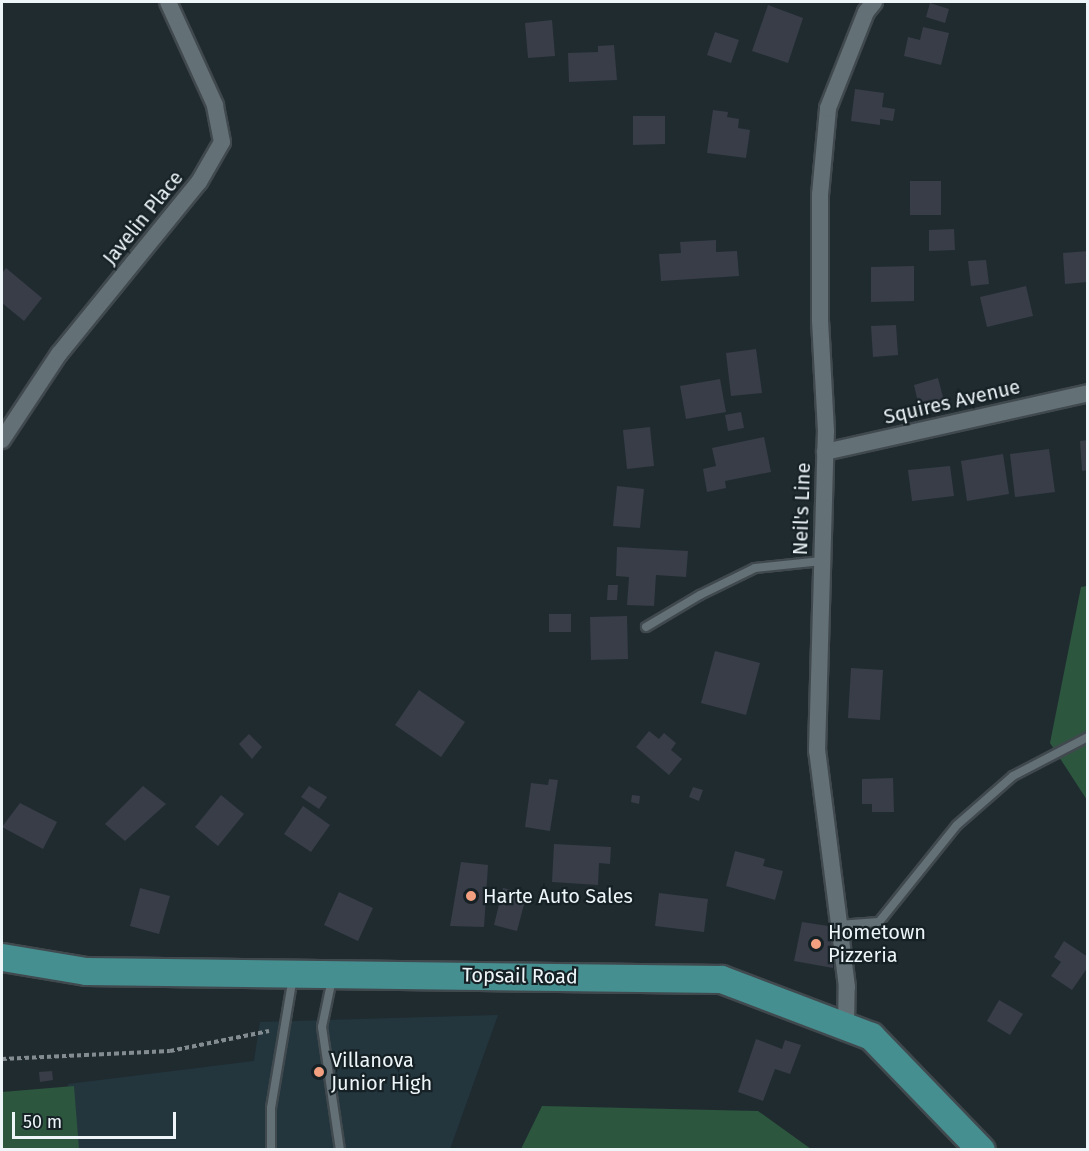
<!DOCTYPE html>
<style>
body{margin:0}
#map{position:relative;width:1089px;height:1151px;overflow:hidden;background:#202b30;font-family:"Fira Sans",sans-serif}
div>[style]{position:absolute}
.built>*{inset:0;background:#23363e}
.green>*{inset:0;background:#2c563e}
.building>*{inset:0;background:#383d47}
.path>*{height:4px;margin-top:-2px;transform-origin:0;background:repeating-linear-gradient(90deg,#838c90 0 4.5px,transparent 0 7.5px)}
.roads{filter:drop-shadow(2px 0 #40494e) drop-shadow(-2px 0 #40494e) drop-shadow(0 2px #40494e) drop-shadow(0 -2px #40494e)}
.lane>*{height:8px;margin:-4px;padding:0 4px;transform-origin:4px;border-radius:4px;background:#637076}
.street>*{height:16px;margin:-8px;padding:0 8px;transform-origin:8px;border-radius:8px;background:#637076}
.primary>*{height:27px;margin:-13.5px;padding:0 13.5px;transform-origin:13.5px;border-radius:13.5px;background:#468f90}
.dots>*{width:16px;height:16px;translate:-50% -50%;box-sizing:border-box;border:3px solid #162126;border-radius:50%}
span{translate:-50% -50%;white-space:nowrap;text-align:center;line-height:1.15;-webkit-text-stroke:4.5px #162126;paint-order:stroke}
.street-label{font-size:20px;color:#edf5f8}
.poi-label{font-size:20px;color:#edf5f8}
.left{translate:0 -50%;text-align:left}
.frame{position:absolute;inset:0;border:3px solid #edf5f8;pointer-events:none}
.scale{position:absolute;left:12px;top:1112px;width:164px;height:27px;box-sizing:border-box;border:3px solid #edf5f8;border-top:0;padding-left:8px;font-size:18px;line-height:21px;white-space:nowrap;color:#edf5f8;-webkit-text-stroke:4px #162126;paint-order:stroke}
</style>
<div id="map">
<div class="built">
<i style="clip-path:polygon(498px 1015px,450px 1149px,76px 1149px,68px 1084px,254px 1061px,260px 1022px)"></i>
</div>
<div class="green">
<i style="clip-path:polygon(1087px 586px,1087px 800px,1050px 743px,1081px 587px)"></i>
<i style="clip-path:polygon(74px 1086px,79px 1149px,2px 1149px,2px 1092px)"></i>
<i style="clip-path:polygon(542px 1106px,758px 1111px,811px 1149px,521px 1149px)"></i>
</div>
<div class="building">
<i style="clip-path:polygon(930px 3px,949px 9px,945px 23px,926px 17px)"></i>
<i style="clip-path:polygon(768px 5px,803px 18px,788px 63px,752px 51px)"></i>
<i style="clip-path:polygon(552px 20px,555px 56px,528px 58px,525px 23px)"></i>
<i style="clip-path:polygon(923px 27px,949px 33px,941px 65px,904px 56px,908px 37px,920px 40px)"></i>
<i style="clip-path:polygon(715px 32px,739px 40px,731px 63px,707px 55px)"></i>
<i style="clip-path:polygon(614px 45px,617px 80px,569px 82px,568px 53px,598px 52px,598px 46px)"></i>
<i style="clip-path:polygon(855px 89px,884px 93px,882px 107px,895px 109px,893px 121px,880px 119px,880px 125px,851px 121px)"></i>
<i style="clip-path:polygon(713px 110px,728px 112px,727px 117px,739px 119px,738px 128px,750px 130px,746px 158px,707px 153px)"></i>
<i style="clip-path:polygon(633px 116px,665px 116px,665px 144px,633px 145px)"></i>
<i style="clip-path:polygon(910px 181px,941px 181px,941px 215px,910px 215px)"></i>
<i style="clip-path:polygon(954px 229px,955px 250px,929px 251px,929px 230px)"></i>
<i style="clip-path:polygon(716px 240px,716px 252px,737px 251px,739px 276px,661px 281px,659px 254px,681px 253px,680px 242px)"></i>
<i style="clip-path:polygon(1088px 251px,1088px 282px,1065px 284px,1063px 253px)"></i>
<i style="clip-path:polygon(986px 260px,989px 284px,971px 286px,968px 261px)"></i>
<i style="clip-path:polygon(914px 266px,914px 301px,871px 302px,871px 267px)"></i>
<i style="clip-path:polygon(6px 268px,42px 298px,24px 321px,2px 303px,2px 273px)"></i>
<i style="clip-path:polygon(1026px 286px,1033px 316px,987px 327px,980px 297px)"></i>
<i style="clip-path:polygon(896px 325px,898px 355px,873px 357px,871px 326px)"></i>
<i style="clip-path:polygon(756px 349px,762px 393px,731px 396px,726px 353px)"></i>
<i style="clip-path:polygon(938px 378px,944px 401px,919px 407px,914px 385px)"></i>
<i style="clip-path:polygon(720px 379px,726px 412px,686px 419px,680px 386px)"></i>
<i style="clip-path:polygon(741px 412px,744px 428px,728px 431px,725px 415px)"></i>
<i style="clip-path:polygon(650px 427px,654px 466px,627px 469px,623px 430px)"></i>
<i style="clip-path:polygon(764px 437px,771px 472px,725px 481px,726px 488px,707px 492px,703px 469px,716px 466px,712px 448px)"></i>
<i style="clip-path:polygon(1088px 440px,1088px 470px,1082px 471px,1080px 441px)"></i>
<i style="clip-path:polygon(1049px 449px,1055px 492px,1015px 497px,1010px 454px)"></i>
<i style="clip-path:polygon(1003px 454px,1009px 494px,967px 501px,961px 461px)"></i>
<i style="clip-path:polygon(950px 466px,954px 496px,912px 501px,908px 470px)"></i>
<i style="clip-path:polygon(617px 486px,644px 489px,640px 528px,613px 526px)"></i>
<i style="clip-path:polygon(617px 547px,688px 551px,686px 577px,656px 575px,654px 606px,627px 605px,629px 577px,616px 576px)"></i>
<i style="clip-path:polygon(608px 585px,618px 585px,617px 600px,607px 600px)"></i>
<i style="clip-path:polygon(549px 614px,571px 614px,571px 632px,549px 632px)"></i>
<i style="clip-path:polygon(627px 616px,628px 659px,591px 660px,590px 617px)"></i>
<i style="clip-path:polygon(715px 651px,760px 663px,746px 715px,701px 703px)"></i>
<i style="clip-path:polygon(851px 668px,883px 670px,880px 720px,848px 718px)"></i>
<i style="clip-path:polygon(419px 690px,465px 722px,441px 757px,395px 725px)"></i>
<i style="clip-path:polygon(649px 731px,659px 739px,664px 733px,676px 743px,671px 750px,682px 759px,669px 775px,636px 747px)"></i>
<i style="clip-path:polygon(249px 734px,262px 747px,252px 759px,239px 744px)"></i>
<i style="clip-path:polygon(893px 778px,894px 812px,872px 812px,872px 804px,862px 804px,862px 779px)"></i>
<i style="clip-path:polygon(549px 779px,558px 780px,550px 831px,525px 827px,531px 783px,548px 785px)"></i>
<i style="clip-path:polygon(143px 786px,166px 804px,125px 841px,105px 824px)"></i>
<i style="clip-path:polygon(309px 786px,327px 797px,319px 809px,301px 797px)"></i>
<i style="clip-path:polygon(693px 787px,703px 790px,699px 801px,689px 797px)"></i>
<i style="clip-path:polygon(221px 795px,244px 814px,218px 846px,195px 827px)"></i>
<i style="clip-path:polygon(632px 795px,640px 796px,639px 804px,631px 802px)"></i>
<i style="clip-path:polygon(20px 803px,57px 822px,43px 849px,2px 827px)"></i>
<i style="clip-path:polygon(303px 806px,330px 825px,311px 852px,284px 834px)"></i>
<i style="clip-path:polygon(554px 844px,611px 847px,610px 864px,599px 863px,598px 885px,552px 882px)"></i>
<i style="clip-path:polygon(735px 851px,765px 859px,763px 866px,783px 871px,775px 900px,726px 886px)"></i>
<i style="clip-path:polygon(461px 862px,488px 865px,484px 927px,450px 926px)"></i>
<i style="clip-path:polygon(140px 888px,170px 896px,159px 934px,130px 926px)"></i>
<i style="clip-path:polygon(503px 888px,527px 893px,517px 931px,494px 925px)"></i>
<i style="clip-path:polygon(339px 892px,373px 908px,358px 941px,324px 925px)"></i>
<i style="clip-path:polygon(659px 893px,708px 899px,704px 932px,655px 926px)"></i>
<i style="clip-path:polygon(802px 922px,835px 927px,833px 968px,794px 961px)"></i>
<i style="clip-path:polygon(1064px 941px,1088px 957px,1088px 967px,1072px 990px,1051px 976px,1061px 962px,1054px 957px)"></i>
<i style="clip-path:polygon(999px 1000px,1023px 1014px,1010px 1035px,987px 1021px)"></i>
<i style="clip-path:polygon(756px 1039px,782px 1049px,785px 1040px,801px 1045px,790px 1074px,775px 1069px,763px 1101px,738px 1092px)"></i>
<i style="clip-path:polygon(52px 1071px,53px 1080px,40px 1082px,39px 1072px)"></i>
</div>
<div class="path">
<i style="left:2px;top:1059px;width:168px;rotate:-2.7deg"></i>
<i style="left:170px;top:1051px;width:101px;rotate:-11.4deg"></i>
</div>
<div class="roads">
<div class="lane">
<i style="left:646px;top:627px;width:63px;rotate:-30.7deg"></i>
<i style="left:700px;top:595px;width:61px;rotate:-26.1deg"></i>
<i style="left:755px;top:568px;width:67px;rotate:-6deg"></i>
<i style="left:838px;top:925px;width:41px;rotate:-4.2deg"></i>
<i style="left:879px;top:922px;width:124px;rotate:-51.2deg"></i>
<i style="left:957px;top:825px;width:74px;rotate:-41.2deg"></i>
<i style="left:1013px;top:776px;width:85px;rotate:-27.5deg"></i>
<i style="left:332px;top:979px;width:49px;rotate:101.8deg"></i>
<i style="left:322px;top:1027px;width:124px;rotate:81.7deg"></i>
<i style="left:271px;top:1150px;width:42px;rotate:-90deg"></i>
<i style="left:271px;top:1108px;width:133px;rotate:-80.5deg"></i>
</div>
<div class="street">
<i style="left:2px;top:440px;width:103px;rotate:-56.5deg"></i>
<i style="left:59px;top:354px;width:222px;rotate:-50.9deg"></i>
<i style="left:199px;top:182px;width:46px;rotate:-60.1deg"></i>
<i style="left:222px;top:142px;width:38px;rotate:-101deg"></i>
<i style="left:215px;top:105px;width:113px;rotate:-114.5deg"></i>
<i style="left:825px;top:452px;width:270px;rotate:-12.6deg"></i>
<i style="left:846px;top:1026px;width:39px;rotate:-89deg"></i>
<i style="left:847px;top:987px;width:238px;rotate:-97.2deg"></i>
<i style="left:817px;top:751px;width:320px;rotate:-88.4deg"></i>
<i style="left:826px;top:431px;width:110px;rotate:-93.1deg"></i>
<i style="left:820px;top:321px;width:126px;rotate:-90deg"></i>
<i style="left:820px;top:195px;width:87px;rotate:-84.7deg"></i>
<i style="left:828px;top:108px;width:103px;rotate:-68.4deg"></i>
<i style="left:866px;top:12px;width:13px;rotate:-51deg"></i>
</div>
<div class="primary">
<i style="left:2px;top:957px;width:85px;rotate:9.5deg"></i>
<i style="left:86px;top:971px;width:635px;rotate:0.72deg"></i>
<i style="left:721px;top:979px;width:160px;rotate:20.8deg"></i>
<i style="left:871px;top:1036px;width:158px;rotate:46deg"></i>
</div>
</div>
<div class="dots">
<i style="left:471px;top:896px;background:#f2a080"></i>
<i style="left:816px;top:944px;background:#f2a080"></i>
<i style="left:319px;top:1072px;background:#f2a080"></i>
</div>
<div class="street-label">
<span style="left:143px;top:218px;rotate:-51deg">Javelin Place</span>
<span style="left:952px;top:402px;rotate:-13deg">Squires Avenue</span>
<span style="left:802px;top:509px;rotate:-88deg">Neil's Line</span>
<span style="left:520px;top:976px;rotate:1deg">Topsail Road</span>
</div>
<div class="poi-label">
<span class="left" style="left:483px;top:896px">Harte Auto Sales</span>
<span class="left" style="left:828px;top:944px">Hometown<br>Pizzeria</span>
<span class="left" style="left:331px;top:1072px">Villanova<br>Junior High</span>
</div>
<div class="frame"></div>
<div class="scale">50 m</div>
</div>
